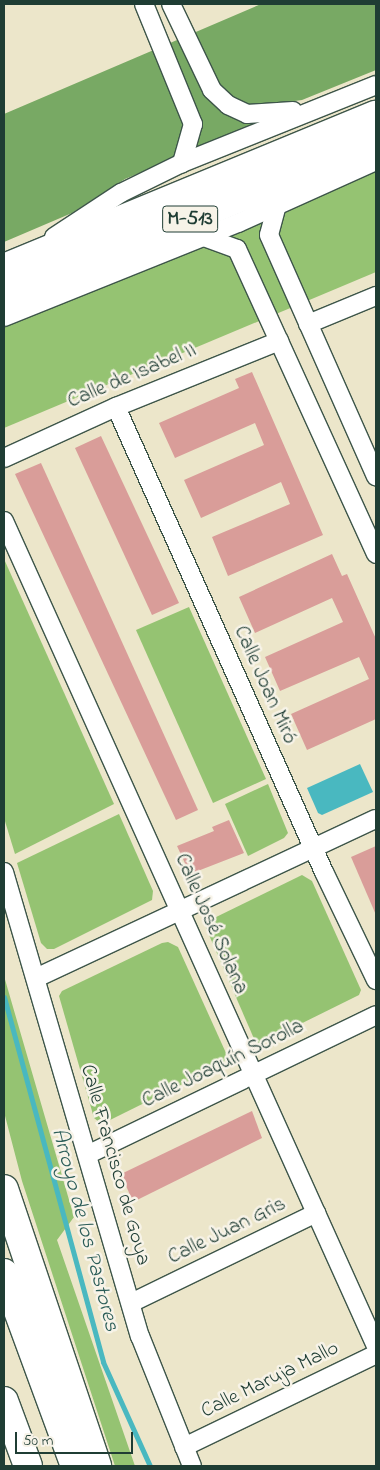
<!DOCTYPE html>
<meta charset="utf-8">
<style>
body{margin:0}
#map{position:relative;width:380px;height:1470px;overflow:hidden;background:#ece6ca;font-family:"Indie Flower",sans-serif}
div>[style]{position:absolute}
.green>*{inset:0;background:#95c372}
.forest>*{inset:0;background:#78a964}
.water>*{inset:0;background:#49b8c0}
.stream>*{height:5px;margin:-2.5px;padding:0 2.5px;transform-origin:2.5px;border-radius:2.5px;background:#49b8c0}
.building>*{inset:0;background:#d99d99}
.roads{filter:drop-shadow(1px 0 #3e564a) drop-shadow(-1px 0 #3e564a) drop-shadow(0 1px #3e564a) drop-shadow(0 -1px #3e564a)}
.minor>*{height:18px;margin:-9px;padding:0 9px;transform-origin:9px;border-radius:9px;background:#fff}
.primary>*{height:28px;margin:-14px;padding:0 14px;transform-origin:14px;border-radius:14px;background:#fff}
.motorway>*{height:28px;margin:-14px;padding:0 14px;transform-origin:14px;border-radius:14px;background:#fff}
span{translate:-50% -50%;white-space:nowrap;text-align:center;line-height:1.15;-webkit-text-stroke:5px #f7f3e8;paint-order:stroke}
.shield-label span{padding:1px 4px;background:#f7f3e8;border:1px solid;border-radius:4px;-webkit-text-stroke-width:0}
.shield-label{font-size:20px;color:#1f3d34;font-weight:700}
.street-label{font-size:21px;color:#1f3d34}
.water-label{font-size:22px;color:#2a5c57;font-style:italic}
.frame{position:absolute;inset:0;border:5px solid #1f3d34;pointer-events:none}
.scale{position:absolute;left:15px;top:1432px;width:118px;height:22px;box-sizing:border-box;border:2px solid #1f3d34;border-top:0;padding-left:6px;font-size:15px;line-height:18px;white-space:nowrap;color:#1f3d34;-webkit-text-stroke:4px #f7f3e8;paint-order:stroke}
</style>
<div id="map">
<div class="green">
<i style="clip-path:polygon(376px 164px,376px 272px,4px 428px,4px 317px)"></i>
<i style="clip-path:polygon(4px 559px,114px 804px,15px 854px,4px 818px)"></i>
<i style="clip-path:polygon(189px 607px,266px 779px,213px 803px,136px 630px)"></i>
<i style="clip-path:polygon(268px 784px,288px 833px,284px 838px,248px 856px,225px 804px)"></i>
<i style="clip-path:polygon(119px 814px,153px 891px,152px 900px,54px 949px,47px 949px,41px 943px,17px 863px)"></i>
<i style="clip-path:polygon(302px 875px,312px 881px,361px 990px,359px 995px,260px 1044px,255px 1041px,206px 928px,210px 920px)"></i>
<i style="clip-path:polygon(162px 943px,168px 942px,178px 947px,226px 1053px,225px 1060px,223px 1064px,106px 1122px,99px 1122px,94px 1118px,59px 996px,62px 991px)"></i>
<i style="clip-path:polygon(4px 976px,74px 1217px,57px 1240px,135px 1466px,115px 1466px,22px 1181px,4px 1112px)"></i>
</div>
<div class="forest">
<i style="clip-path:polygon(261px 4px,376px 4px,376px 70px,302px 100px,280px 103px,252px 126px,125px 179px,72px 213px,4px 242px,4px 114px)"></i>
</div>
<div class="water">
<i style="clip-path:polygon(360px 764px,373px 792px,322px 815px,318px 813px,307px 788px)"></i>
</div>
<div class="stream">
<i style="left:4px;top:997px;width:378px;rotate:74.8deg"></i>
<i style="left:103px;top:1362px;width:114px;rotate:65.7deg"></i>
</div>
<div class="building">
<i style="clip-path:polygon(252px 372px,323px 535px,228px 576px,212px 537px,290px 504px,281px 482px,201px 518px,184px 480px,264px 445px,255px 423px,175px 458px,159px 423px,239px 388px,235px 379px)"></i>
<i style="clip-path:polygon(101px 436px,179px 603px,152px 615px,75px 448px)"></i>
<i style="clip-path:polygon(41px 463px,198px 810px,176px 820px,15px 474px)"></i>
<i style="clip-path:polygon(332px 554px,342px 576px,347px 574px,376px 639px,376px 719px,307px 750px,291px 714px,369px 679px,359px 657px,280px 691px,265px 657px,343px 622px,332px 598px,255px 633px,239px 597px)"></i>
<i style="clip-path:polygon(229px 820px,244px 853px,190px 874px,177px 846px,214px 831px,212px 827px)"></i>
<i style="clip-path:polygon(376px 846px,376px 915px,351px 857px)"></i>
<i style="clip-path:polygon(252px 1111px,262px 1138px,133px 1202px,121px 1174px)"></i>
</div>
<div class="roads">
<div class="minor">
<i style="left:144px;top:4px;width:130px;rotate:67.8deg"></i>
<i style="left:193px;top:124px;width:41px;rotate:105.8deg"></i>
<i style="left:171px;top:4px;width:95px;rotate:64.5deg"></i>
<i style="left:212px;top:90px;width:22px;rotate:43deg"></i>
<i style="left:228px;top:105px;width:21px;rotate:25deg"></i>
<i style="left:247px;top:114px;width:46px;rotate:-3.7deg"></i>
<i style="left:277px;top:205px;width:31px;rotate:105deg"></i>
<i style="left:269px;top:235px;width:264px;rotate:66.1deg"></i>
<i style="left:54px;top:237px;width:80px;rotate:-33.3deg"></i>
<i style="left:121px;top:193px;width:68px;rotate:-26.2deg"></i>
<i style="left:182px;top:163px;width:209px;rotate:-21.9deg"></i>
<i style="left:204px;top:237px;width:35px;rotate:20deg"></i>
<i style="left:237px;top:249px;width:335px;rotate:65.5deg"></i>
<i style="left:4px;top:317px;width:252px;rotate:-21.9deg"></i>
<i style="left:238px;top:223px;width:151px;rotate:-24.2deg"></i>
<i style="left:308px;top:324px;width:74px;rotate:-22.4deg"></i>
<i style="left:116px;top:407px;width:509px;rotate:65.9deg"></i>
<i style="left:324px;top:872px;width:120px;rotate:64.3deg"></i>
<i style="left:4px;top:458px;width:123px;rotate:-24.5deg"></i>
<i style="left:116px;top:407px;width:176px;rotate:-22deg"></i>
<i style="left:4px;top:521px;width:905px;rotate:65.73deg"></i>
<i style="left:4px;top:872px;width:484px;rotate:73.7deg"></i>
<i style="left:140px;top:1336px;width:140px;rotate:68.2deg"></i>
<i style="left:36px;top:978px;width:375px;rotate:-25.1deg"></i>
<i style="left:89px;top:1154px;width:319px;rotate:-25.8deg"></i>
<i style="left:131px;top:1303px;width:206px;rotate:-25.9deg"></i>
<i style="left:184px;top:1447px;width:213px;rotate:-25.8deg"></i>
</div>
<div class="primary">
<i style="left:4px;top:268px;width:402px;rotate:-22.4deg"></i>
<i style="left:4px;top:296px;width:403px;rotate:-22.6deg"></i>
</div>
<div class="motorway">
<i style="left:4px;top:1189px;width:292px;rotate:71.4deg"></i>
<i style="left:4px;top:1273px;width:206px;rotate:69.8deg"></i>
<i style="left:4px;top:1401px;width:69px;rotate:69.7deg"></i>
</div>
</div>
<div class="shield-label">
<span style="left:190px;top:219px">M-513</span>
</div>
<div class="street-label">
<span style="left:132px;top:376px;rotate:-23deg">Calle de Isabel II</span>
<span style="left:265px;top:685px;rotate:66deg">Calle Joan Miró</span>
<span style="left:211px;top:924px;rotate:66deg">Calle José Solana</span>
<span style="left:223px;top:1064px;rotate:-26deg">Calle Joaquín Sorolla</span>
<span style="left:115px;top:1165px;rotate:74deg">Calle Francisco de Goya</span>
<span style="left:227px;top:1231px;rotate:-26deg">Calle Juan Gris</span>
<span style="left:270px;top:1380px;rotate:-26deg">Calle Maruja Mallo</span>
</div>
<div class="water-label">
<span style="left:84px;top:1230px;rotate:75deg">Arroyo de los Pastores</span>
</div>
<div class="frame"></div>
<div class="scale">50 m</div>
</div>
